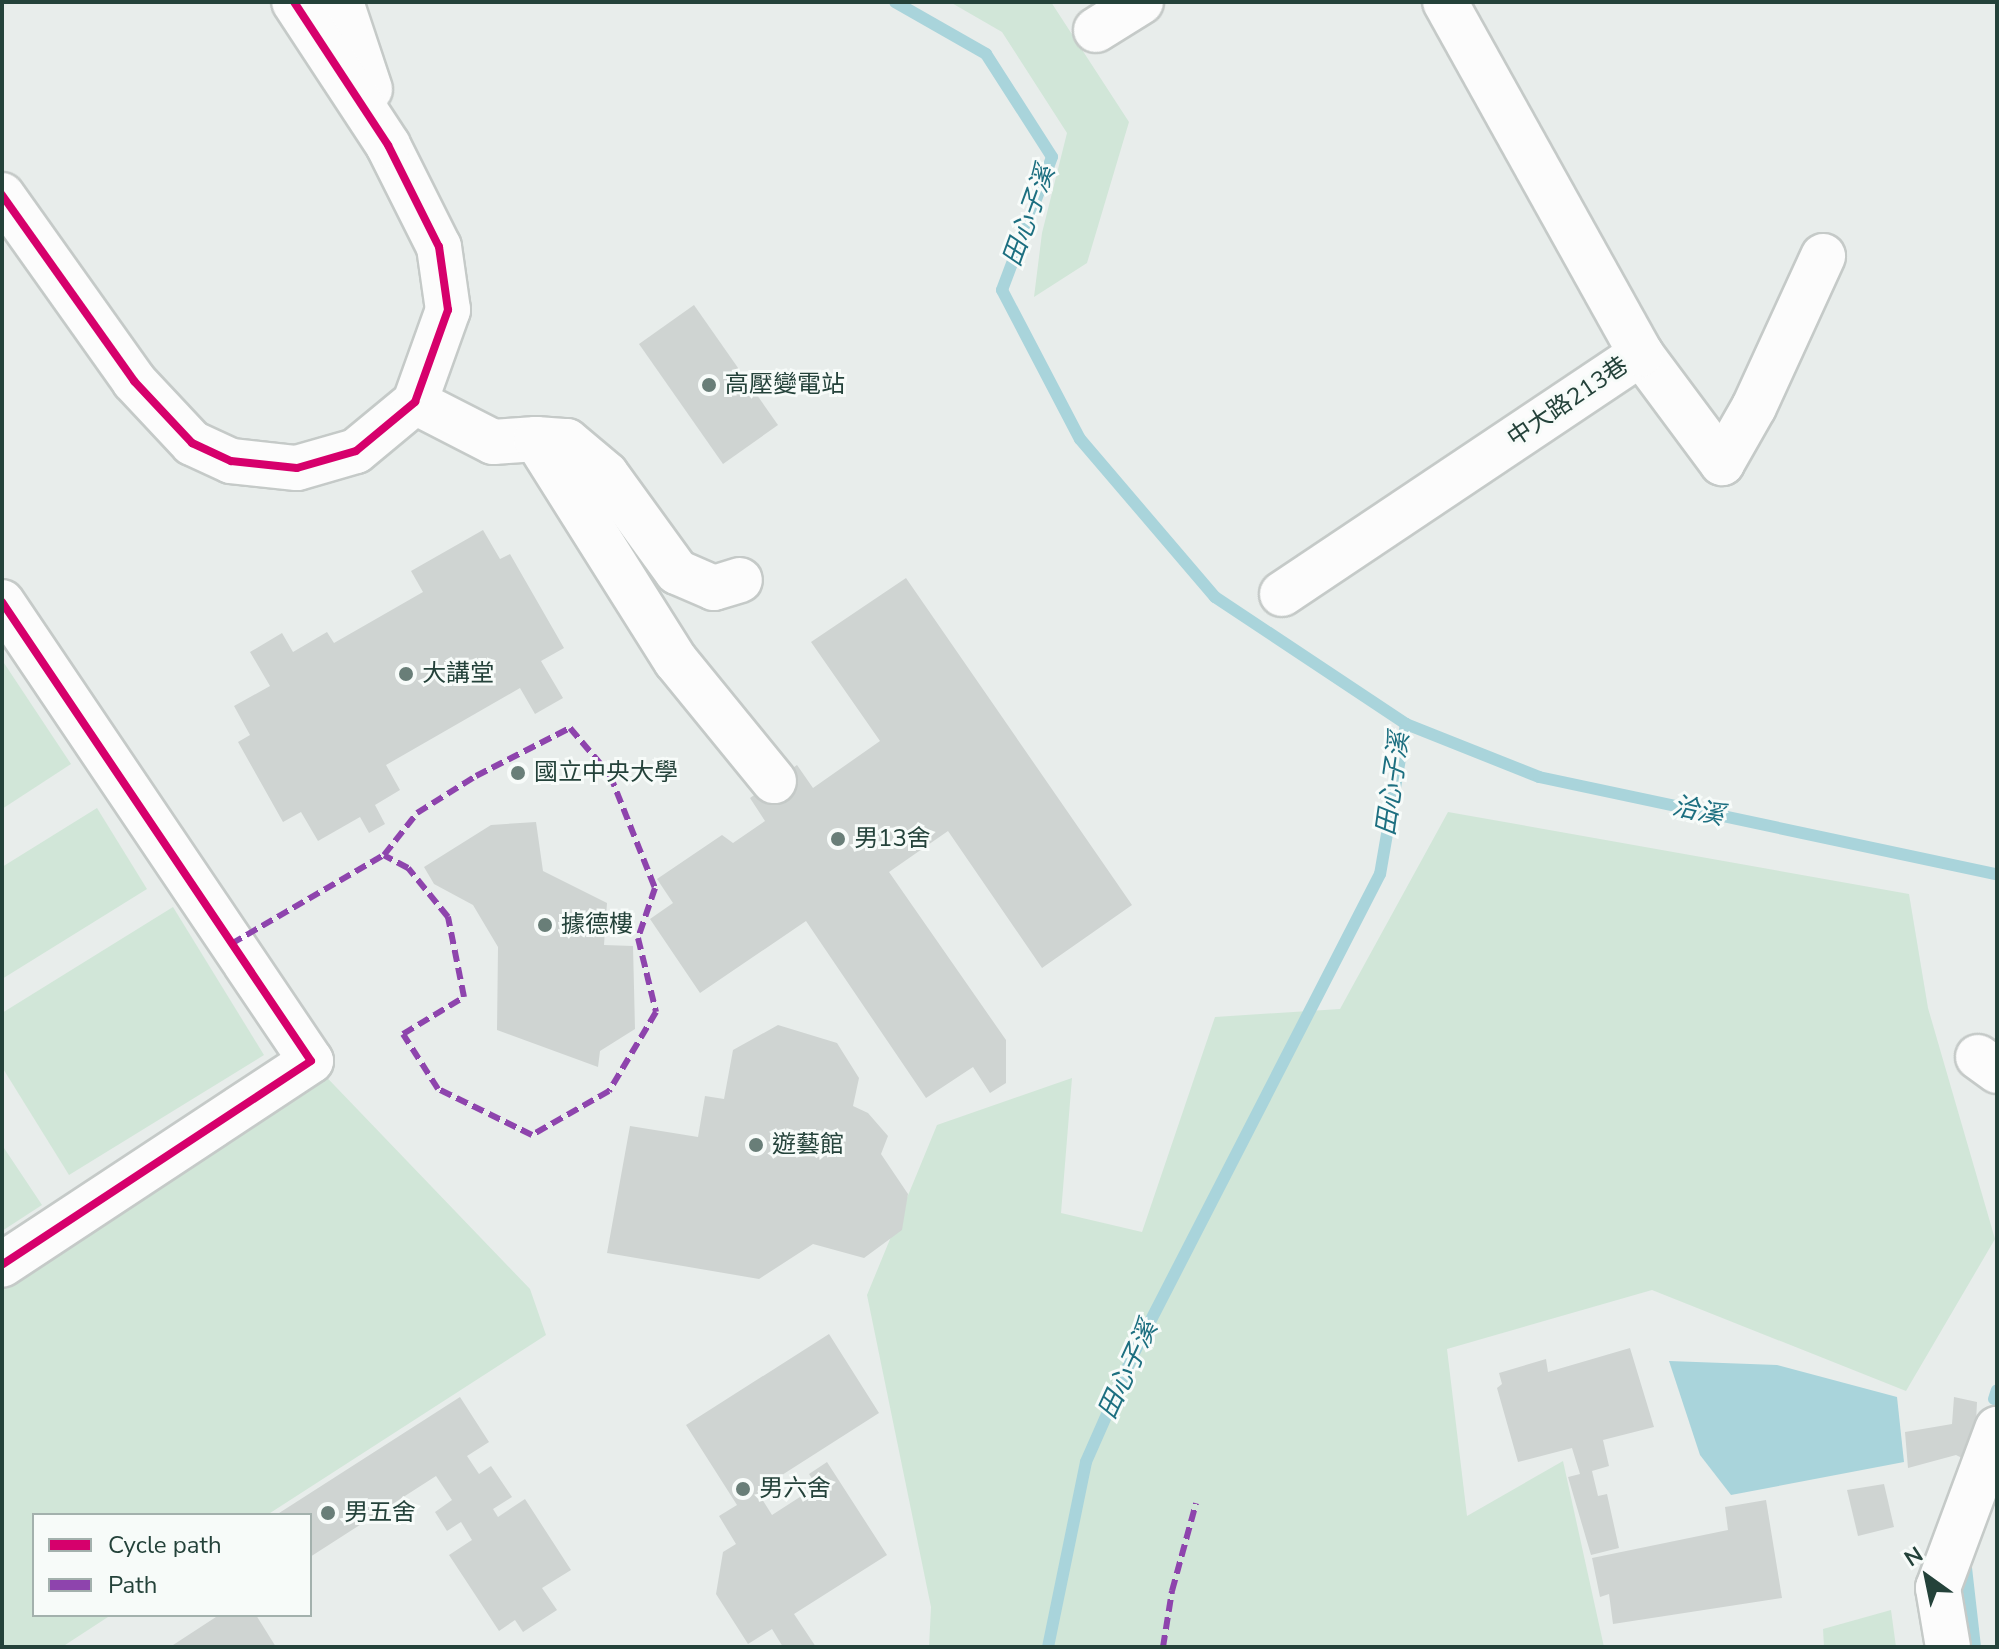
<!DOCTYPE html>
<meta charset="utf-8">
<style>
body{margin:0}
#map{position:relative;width:1999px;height:1649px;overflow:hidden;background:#e8edeb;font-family:"Nunito Sans","Noto Sans TC",sans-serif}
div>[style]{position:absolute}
.green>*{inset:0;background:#d1e6d8}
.water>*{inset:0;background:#a9d4db}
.stream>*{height:12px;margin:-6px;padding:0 6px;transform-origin:6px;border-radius:6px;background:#a9d4db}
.building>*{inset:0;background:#cfd4d2}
.roads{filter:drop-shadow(2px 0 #c5cac8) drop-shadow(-2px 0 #c5cac8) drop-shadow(0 2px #c5cac8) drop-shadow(0 -2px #c5cac8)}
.minor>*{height:44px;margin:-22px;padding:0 22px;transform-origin:22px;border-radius:22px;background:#fcfcfc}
.quiet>*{height:6px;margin-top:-3px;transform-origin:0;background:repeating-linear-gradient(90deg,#8e44ad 0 12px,transparent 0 18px)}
.cycleway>*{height:8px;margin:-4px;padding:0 4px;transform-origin:4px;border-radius:4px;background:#d6006c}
.dots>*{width:22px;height:22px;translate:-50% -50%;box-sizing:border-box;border:4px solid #f7fbf9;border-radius:50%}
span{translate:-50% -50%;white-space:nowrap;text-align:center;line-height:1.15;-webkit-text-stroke:6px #f7fbf9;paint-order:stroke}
.poi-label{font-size:24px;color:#24423a}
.left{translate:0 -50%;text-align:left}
.street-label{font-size:24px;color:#24423a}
.water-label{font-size:26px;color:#1c6f80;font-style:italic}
.frame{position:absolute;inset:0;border:4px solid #24423a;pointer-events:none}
.legend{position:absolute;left:32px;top:1513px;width:280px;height:104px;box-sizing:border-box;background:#f7fbf9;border:2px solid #a3b1ad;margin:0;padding:10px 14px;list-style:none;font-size:24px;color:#24423a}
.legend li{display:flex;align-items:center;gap:16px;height:40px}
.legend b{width:40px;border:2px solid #a3b1ad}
.north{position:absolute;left:1887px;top:1537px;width:80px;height:80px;-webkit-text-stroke:6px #f7fbf9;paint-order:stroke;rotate:327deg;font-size:22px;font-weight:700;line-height:32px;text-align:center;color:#24423a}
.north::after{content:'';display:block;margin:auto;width:28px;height:36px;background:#24423a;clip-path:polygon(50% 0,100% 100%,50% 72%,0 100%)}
</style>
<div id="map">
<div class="green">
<i style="clip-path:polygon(950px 2px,1051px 2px,1129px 122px,1087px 263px,1034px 297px,1042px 233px,1067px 133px,1002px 32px)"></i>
<i style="clip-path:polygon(2px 660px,71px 764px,2px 809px)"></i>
<i style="clip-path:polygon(97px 808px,147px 889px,2px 979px,2px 867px)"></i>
<i style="clip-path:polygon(1448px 812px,1909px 894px,1928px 1008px,1995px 1239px,1906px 1391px,1652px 1290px,1447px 1349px,1467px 1516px,1563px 1461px,1604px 1647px,929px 1647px,931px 1607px,867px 1295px,937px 1125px,1072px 1078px,1061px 1213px,1142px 1232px,1215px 1017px,1340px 1009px)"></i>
<i style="clip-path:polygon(173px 907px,264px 1055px,69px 1175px,2px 1067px,2px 1013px)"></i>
<i style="clip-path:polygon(311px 1061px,530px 1289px,546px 1335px,267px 1515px,34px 1515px,34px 1615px,111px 1615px,62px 1647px,2px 1647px,2px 1266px)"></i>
<i style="clip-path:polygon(2px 1145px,42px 1205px,2px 1231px)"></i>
<i style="clip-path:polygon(1891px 1610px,1896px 1647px,1824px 1647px,1823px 1629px)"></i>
</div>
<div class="water">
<i style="clip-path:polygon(1669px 1361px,1777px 1365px,1897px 1397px,1904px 1462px,1731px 1495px,1700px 1455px)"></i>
</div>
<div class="stream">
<i style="left:895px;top:2px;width:105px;rotate:29.7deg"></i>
<i style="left:986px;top:54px;width:122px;rotate:57.3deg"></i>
<i style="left:1052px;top:157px;width:142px;rotate:110.6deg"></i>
<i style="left:1002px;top:290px;width:168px;rotate:62.4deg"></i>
<i style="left:1080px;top:439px;width:208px;rotate:49.5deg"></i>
<i style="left:1215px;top:597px;width:229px;rotate:33.6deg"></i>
<i style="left:1406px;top:724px;width:152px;rotate:99.8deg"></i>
<i style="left:1380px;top:874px;width:538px;rotate:117.18deg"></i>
<i style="left:1134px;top:1353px;width:119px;rotate:113.8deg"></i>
<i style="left:1086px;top:1462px;width:189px;rotate:101.6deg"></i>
<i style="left:1406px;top:724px;width:143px;rotate:21.7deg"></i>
<i style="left:1539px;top:777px;width:468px;rotate:12deg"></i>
<i style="left:1994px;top:1399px;width:9px;rotate:-72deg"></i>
<i style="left:1965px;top:1559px;width:89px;rotate:83.5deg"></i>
</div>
<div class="building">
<i style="clip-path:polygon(694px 305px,778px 425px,723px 464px,639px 344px)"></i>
<i style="clip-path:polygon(483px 530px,500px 559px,510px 554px,564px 648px,541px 661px,563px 698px,535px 714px,520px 688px,386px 765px,400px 790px,375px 805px,385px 824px,369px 833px,360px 817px,318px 841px,301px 812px,283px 822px,238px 742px,250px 735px,234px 706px,270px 686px,250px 652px,282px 633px,293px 652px,327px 632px,334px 643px,423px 592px,411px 571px)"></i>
<i style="clip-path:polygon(906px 578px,1132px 905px,1042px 968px,948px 831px,889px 872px,1006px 1040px,1006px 1083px,990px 1093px,973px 1067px,926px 1098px,806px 921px,700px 993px,650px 919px,673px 903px,657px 879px,722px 835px,733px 843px,765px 821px,750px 798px,797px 765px,813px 788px,880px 741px,811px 642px)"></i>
<i style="clip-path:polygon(536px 822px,543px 871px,607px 903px,604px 945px,633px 946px,635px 1029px,600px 1051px,598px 1067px,497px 1030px,498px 947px,473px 905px,434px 884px,424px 867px,491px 825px)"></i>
<i style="clip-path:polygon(778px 1025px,837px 1043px,859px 1078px,853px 1106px,868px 1113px,888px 1136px,881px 1154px,908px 1194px,902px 1230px,864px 1258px,813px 1244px,759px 1279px,607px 1253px,630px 1126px,698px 1137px,705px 1096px,724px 1099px,733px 1050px)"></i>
<i style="clip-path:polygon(829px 1334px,879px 1413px,757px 1491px,772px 1515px,817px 1486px,809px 1474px,827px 1462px,887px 1555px,794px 1614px,816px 1647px,783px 1647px,772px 1629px,748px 1644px,716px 1594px,723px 1552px,736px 1544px,719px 1516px,737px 1505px,686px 1425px)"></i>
<i style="clip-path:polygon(1630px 1348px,1654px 1427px,1603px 1440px,1609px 1466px,1592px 1471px,1598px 1496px,1607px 1494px,1619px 1548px,1591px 1555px,1568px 1477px,1580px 1474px,1572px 1448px,1518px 1462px,1497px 1388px,1502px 1384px,1499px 1373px,1546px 1359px,1548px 1372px)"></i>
<i style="clip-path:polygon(460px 1397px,489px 1442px,467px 1456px,479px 1474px,491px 1466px,512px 1497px,493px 1509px,498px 1517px,525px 1499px,571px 1570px,542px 1588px,557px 1610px,523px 1632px,515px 1620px,499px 1631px,449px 1555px,472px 1540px,461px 1522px,447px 1531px,435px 1512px,452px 1500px,436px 1476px,310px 1557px,310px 1515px,276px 1515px)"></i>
<i style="clip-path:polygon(1954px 1397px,1977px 1402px,1974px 1464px,1956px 1455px,1908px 1468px,1905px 1432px,1952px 1424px)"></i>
<i style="clip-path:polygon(1884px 1484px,1894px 1527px,1858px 1536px,1847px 1490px)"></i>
<i style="clip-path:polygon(1766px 1500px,1782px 1598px,1613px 1624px,1609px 1594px,1600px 1597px,1592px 1558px,1728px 1530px,1725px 1507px)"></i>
<i style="clip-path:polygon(219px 1615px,256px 1615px,276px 1647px,170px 1647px)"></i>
</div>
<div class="roads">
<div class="minor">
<i style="left:341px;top:2px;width:92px;rotate:71.6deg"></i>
<i style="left:1096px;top:30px;width:53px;rotate:-31.9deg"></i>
<i style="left:2px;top:195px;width:228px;rotate:54.6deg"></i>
<i style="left:134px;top:381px;width:85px;rotate:46.9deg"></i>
<i style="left:192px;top:443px;width:43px;rotate:24.8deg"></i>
<i style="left:231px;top:461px;width:66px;rotate:6.1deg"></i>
<i style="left:297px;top:468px;width:61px;rotate:-16.1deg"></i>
<i style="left:356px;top:451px;width:77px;rotate:-39.7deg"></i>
<i style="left:415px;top:402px;width:98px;rotate:-70.3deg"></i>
<i style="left:448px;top:310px;width:64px;rotate:-98.1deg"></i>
<i style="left:439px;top:247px;width:114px;rotate:-116.6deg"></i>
<i style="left:388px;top:145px;width:171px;rotate:-123.3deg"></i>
<i style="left:1641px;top:354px;width:136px;rotate:53.4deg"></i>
<i style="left:1722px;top:463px;width:64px;rotate:-60.3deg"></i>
<i style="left:1754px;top:407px;width:166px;rotate:-65.4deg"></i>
<i style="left:415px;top:402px;width:88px;rotate:27.1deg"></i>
<i style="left:493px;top:442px;width:43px;rotate:-4deg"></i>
<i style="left:536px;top:439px;width:262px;rotate:57.8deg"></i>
<i style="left:676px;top:661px;width:155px;rotate:50.8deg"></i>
<i style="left:536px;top:439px;width:31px;rotate:4deg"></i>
<i style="left:567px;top:441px;width:51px;rotate:40.2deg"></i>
<i style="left:606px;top:474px;width:121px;rotate:54.1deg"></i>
<i style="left:677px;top:572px;width:40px;rotate:23.4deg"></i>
<i style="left:714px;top:588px;width:27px;rotate:-17deg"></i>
<i style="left:1282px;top:594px;width:432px;rotate:-33.8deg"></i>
<i style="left:1641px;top:354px;width:403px;rotate:-119.1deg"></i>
<i style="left:2px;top:602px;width:553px;rotate:56.05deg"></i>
<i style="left:311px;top:1061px;width:370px;rotate:146.6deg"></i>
<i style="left:1978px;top:1057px;width:24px;rotate:36deg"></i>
<i style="left:1948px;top:1647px;width:60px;rotate:-99.6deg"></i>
<i style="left:1938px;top:1588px;width:170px;rotate:-69.6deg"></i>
</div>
</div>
<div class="quiet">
<i style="left:231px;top:944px;width:177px;rotate:-30.2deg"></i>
<i style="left:384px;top:855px;width:53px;rotate:-51.8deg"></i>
<i style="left:417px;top:813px;width:70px;rotate:-32.1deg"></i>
<i style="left:476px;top:776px;width:106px;rotate:-27.1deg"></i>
<i style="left:570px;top:728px;width:62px;rotate:49.6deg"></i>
<i style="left:610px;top:775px;width:122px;rotate:68.3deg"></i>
<i style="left:655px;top:888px;width:53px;rotate:108.8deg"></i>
<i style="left:638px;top:938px;width:76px;rotate:76.3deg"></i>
<i style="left:656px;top:1012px;width:92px;rotate:120.7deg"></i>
<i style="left:609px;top:1091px;width:89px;rotate:150.3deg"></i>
<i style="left:532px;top:1135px;width:105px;rotate:-153.9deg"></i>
<i style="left:438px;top:1089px;width:65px;rotate:-122.5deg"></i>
<i style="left:403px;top:1034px;width:71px;rotate:-31.2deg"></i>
<i style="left:464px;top:997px;width:82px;rotate:-101.3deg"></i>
<i style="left:448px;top:917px;width:63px;rotate:-129.2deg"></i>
<i style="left:408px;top:868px;width:27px;rotate:-152deg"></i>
<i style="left:1163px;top:1647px;width:57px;rotate:-80.9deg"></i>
<i style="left:1172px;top:1591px;width:91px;rotate:-74.7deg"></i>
</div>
<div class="cycleway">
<i style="left:2px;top:195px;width:228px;rotate:54.6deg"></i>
<i style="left:134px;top:381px;width:85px;rotate:46.9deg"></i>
<i style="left:192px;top:443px;width:43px;rotate:24.8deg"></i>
<i style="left:231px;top:461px;width:66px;rotate:6.1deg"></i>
<i style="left:297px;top:468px;width:61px;rotate:-16.1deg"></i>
<i style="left:356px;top:451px;width:77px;rotate:-39.7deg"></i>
<i style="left:415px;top:402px;width:98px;rotate:-70.3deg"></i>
<i style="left:448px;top:310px;width:64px;rotate:-98.1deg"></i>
<i style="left:439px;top:247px;width:114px;rotate:-116.6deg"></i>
<i style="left:388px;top:145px;width:171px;rotate:-123.3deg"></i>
<i style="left:2px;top:602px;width:553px;rotate:56.05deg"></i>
<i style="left:311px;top:1061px;width:370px;rotate:146.6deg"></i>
</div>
<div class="dots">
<i style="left:709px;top:385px;background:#697e78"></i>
<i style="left:406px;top:674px;background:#697e78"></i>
<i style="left:518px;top:773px;background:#697e78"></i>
<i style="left:838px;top:839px;background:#697e78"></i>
<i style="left:545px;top:925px;background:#697e78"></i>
<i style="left:756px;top:1145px;background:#697e78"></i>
<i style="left:743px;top:1489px;background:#697e78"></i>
<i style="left:328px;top:1513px;background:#697e78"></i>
</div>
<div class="poi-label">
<span class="left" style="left:725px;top:385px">高壓變電站</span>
<span class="left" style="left:422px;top:674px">大講堂</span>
<span class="left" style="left:534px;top:773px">國立中央大學</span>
<span class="left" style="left:854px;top:839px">男13舍</span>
<span class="left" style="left:561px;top:925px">據德樓</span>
<span class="left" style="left:772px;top:1145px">遊藝館</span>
<span class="left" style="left:759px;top:1489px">男六舍</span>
<span class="left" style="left:344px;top:1513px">男五舍</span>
</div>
<div class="street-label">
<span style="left:1568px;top:402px;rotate:-34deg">中大路213巷</span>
</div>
<div class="water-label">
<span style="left:1029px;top:216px;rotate:-70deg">田心子溪</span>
<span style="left:1393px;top:784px;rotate:-82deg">田心子溪</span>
<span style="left:1698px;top:811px;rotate:12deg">洽溪</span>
<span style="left:1128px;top:1370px;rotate:-65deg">田心子溪</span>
</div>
<div class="frame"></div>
<ul class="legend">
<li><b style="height:10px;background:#d6006c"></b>Cycle path</li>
<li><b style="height:10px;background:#8e44ad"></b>Path</li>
</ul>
<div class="north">N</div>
</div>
